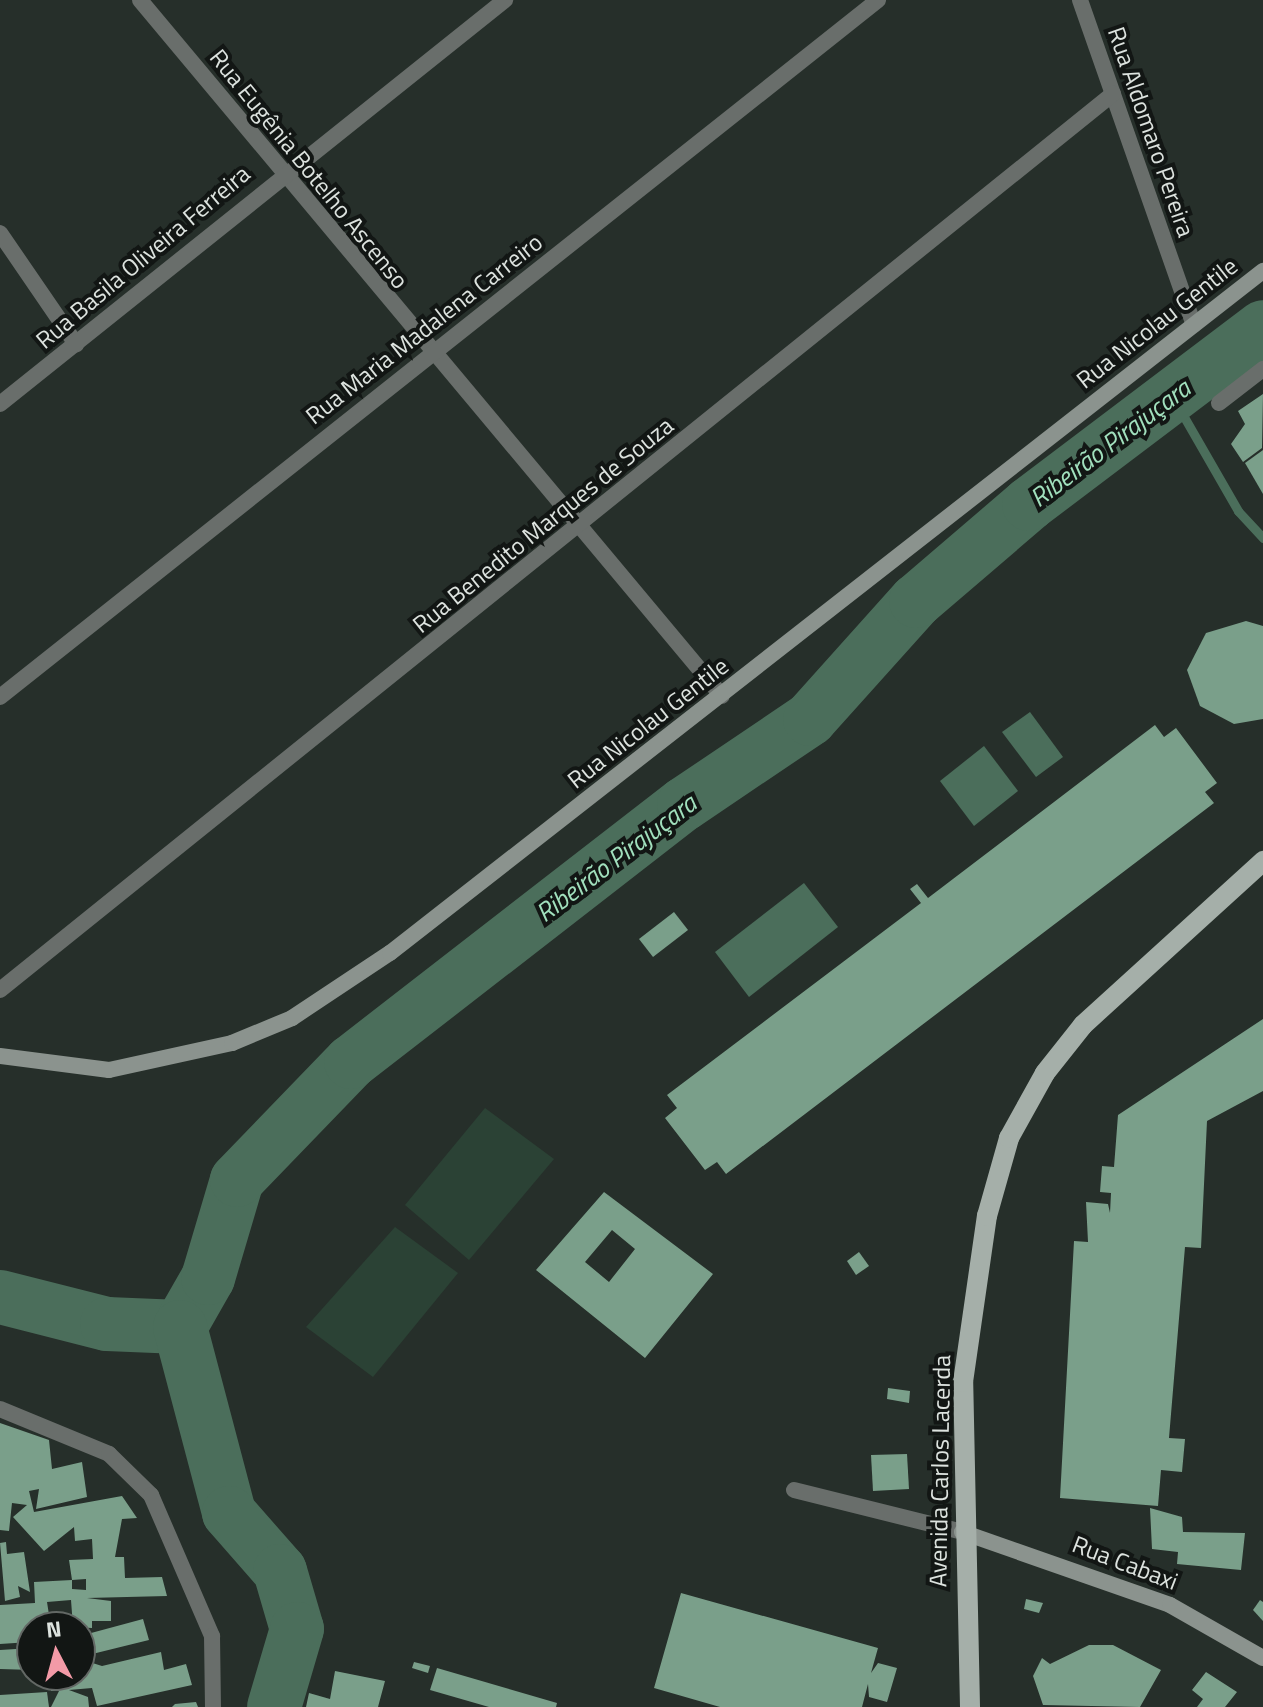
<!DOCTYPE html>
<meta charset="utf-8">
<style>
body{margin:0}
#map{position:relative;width:1263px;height:1707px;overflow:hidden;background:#262f2a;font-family:"Titillium Web",sans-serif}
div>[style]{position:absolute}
.green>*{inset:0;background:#2b4235}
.water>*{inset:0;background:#4b6e5b}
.stream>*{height:9px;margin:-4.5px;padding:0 4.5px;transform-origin:4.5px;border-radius:4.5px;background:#4b6e5b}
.river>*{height:54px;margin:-27px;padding:0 27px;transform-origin:27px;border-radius:27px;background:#4b6e5b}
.building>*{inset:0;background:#7a9f8a}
.lane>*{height:16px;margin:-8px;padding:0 8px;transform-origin:8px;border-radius:8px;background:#696e6b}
.street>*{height:16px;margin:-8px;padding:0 8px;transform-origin:8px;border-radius:8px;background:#696e6b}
.secondary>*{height:16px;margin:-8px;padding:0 8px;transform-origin:8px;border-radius:8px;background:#8b938e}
.primary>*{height:20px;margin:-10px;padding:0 10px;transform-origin:10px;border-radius:10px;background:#a5afa9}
span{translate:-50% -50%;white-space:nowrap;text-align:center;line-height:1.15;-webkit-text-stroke:8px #121614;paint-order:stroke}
.street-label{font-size:24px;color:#dde3df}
.water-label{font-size:26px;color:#a1e0bd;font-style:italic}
.north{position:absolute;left:16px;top:1611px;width:80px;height:80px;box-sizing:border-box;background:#121614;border:2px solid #636865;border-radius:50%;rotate:354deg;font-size:22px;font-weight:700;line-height:32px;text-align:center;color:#dde3df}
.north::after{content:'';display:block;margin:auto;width:28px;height:36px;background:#f39aa7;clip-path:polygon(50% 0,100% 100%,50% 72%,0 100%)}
</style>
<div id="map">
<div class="green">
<i style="clip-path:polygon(485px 1108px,554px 1159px,469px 1260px,405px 1205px)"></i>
<i style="clip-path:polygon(395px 1227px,458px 1273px,373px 1377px,306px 1327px)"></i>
</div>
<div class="water">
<i style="clip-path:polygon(1030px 712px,1063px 757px,1036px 777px,1002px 732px)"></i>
<i style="clip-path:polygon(984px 746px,1018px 791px,974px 826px,940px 781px)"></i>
<i style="clip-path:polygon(804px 883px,838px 927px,749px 997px,715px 952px)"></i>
</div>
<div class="stream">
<i style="left:1172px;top:396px;width:133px;rotate:60.1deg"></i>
<i style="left:1238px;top:511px;width:37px;rotate:47deg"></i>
</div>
<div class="river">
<i style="left:0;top:1297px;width:110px;rotate:14.2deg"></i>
<i style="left:107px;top:1324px;width:73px;rotate:2.4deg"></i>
<i style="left:180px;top:1327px;width:56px;rotate:-60.3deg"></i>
<i style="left:208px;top:1278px;width:102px;rotate:-73.5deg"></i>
<i style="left:237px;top:1180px;width:164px;rotate:-46deg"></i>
<i style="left:351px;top:1062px;width:421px;rotate:-37.8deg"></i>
<i style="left:684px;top:804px;width:152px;rotate:-34deg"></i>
<i style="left:810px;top:719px;width:159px;rotate:-48.1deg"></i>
<i style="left:916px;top:601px;width:149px;rotate:-40.6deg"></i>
<i style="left:1029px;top:504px;width:293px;rotate:-37.1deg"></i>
<i style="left:180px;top:1327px;width:192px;rotate:75.2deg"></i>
<i style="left:229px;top:1513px;width:77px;rotate:48.7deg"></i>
<i style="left:280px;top:1571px;width:60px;rotate:73.7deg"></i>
<i style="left:297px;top:1629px;width:81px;rotate:106.4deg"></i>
</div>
<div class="building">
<i style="clip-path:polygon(1263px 394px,1262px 448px,1243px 462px,1231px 444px,1245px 424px,1238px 411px)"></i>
<i style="clip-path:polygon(1263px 450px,1263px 494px,1245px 463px)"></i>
<i style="clip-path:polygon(1246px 621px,1263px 626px,1263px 719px,1234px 724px,1200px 706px,1187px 670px,1206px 633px)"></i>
<i style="clip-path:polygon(1155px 725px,1164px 737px,1176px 728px,1217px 783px,1205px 792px,1214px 803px,726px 1174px,717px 1162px,705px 1170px,665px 1118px,677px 1108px,667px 1095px,921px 903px,910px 889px,917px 884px,928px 898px)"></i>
<i style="clip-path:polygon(674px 912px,688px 930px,653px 957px,639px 939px)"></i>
<i style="clip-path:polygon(1263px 1019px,1263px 1091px,1207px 1121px,1201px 1248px,1185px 1247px,1169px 1438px,1185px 1439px,1182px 1472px,1161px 1470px,1158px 1506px,1060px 1498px,1074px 1241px,1088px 1242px,1086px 1202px,1108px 1204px,1110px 1213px,1111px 1193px,1100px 1192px,1102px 1166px,1114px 1167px,1118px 1115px)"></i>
<i style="clip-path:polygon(evenodd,604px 1192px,713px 1274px,645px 1358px,536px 1270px,604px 1192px,612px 1230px,635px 1249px,609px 1282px,585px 1262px,612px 1230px)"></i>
<i style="clip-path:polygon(859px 1252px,869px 1266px,856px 1275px,847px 1261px)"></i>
<i style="clip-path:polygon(888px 1388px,910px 1391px,909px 1403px,887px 1399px)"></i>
<i style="clip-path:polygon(0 1423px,49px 1440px,52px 1469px,82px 1462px,87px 1497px,36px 1509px,39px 1489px,29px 1491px,34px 1512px,122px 1496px,137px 1518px,122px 1519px,115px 1557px,124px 1557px,125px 1578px,162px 1577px,167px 1596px,87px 1598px,111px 1601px,111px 1621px,92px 1621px,92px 1628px,73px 1627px,71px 1600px,47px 1602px,50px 1621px,29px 1623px,30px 1642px,0 1644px,0 1605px,35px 1603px,34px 1582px,72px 1580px,72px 1589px,86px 1590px,86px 1579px,72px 1580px,69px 1560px,93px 1559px,92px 1539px,75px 1541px,74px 1527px,44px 1551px,13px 1517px,27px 1505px,12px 1503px,9px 1531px,0 1530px)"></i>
<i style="clip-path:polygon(907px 1454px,909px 1489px,873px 1491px,871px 1455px)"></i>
<i style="clip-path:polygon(1150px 1508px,1182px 1517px,1183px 1532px,1245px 1533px,1241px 1570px,1177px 1564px,1178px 1552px,1152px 1549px)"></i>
<i style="clip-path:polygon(6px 1542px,7px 1554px,24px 1552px,30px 1592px,18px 1586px,20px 1597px,5px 1601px,0 1543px)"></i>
<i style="clip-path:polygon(681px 1593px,878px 1648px,871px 1673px,878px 1663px,897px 1668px,887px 1702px,869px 1697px,868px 1684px,862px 1707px,720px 1707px,654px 1688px)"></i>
<i style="clip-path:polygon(1026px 1599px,1043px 1603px,1039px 1613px,1024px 1609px)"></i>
<i style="clip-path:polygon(1260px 1600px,1263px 1602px,1263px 1621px,1253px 1610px)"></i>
<i style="clip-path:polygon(143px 1619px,149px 1640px,80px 1657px,80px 1636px)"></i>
<i style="clip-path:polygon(1089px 1645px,1113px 1645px,1161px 1670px,1140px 1707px,1043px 1705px,1033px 1676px,1042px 1658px,1050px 1664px)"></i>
<i style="clip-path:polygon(32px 1648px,32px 1670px,0 1669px,0 1650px)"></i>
<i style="clip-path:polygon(161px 1652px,164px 1670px,186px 1664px,192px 1685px,97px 1706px,92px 1688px,69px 1690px,88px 1697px,89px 1707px,51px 1707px,59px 1691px,51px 1691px,49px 1675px,80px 1675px,80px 1659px,102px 1666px)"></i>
<i style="clip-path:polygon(414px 1662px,430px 1666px,428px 1673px,412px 1668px)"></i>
<i style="clip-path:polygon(437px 1668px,557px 1703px,556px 1707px,489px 1707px,430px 1690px)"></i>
<i style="clip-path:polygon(335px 1671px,385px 1681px,378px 1707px,306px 1707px,309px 1693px,330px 1699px)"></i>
<i style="clip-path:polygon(1206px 1672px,1237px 1692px,1225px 1707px,1197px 1707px,1203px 1699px,1192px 1690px)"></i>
<i style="clip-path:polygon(47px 1692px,49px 1707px,0 1707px,0 1695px)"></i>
<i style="clip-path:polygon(196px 1702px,198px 1707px,172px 1707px,175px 1704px)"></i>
</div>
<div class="lane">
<i style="left:794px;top:1490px;width:173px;rotate:14deg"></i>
</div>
<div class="street">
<i style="left:140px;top:0;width:907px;rotate:50.1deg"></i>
<i style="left:1080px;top:0;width:344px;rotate:70.7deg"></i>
<i style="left:0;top:233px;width:135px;rotate:55.6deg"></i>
<i style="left:1219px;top:403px;width:56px;rotate:-37.7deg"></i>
<i style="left:0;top:404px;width:647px;rotate:-38.66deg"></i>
<i style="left:0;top:697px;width:1121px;rotate:-38.44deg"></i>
<i style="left:0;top:990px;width:1429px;rotate:-38.84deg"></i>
<i style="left:0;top:1409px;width:118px;rotate:22.4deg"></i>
<i style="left:109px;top:1454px;width:59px;rotate:44.3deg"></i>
<i style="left:151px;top:1495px;width:154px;rotate:66.6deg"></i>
<i style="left:212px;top:1636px;width:71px;rotate:89.2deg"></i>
</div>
<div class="secondary">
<i style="left:0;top:1056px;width:110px;rotate:7.3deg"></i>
<i style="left:109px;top:1070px;width:126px;rotate:-12.4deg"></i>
<i style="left:232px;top:1043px;width:65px;rotate:-22.6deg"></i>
<i style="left:292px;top:1018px;width:118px;rotate:-33.6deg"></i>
<i style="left:390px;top:953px;width:1108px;rotate:-38deg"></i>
<i style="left:962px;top:1532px;width:220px;rotate:19.3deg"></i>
<i style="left:1170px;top:1605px;width:107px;rotate:29.7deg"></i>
</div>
<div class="primary">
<i style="left:970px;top:1707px;width:325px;rotate:-91.2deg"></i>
<i style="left:963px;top:1382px;width:168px;rotate:-81.8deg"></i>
<i style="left:987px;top:1216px;width:81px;rotate:-74.2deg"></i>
<i style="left:1009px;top:1138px;width:74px;rotate:-61deg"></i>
<i style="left:1045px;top:1073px;width:61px;rotate:-51.6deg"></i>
<i style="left:1083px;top:1025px;width:244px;rotate:-42.3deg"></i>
</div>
<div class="street-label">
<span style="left:1151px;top:132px;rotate:71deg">Rua Aldomaro Pereira</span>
<span style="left:309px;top:169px;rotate:51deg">Rua Eugênia Botelho Ascenso</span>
<span style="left:143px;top:257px;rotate:-40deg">Rua Basila Oliveira Ferreira</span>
<span style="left:1157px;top:323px;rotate:-38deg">Rua Nicolau Gentile</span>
<span style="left:424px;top:329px;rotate:-38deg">Rua Maria Madalena Carreiro</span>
<span style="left:543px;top:525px;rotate:-39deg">Rua Benedito Marques de Souza</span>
<span style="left:648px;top:723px;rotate:-38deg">Rua Nicolau Gentile</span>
<span style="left:940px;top:1471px;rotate:-89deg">Avenida Carlos Lacerda</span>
<span style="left:1125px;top:1563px;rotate:21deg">Rua Cabaxi</span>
</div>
<div class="water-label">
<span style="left:1110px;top:443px;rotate:-37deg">Ribeirão Pirajuçara</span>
<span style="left:616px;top:858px;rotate:-37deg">Ribeirão Pirajuçara</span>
</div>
<div class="north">N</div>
</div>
